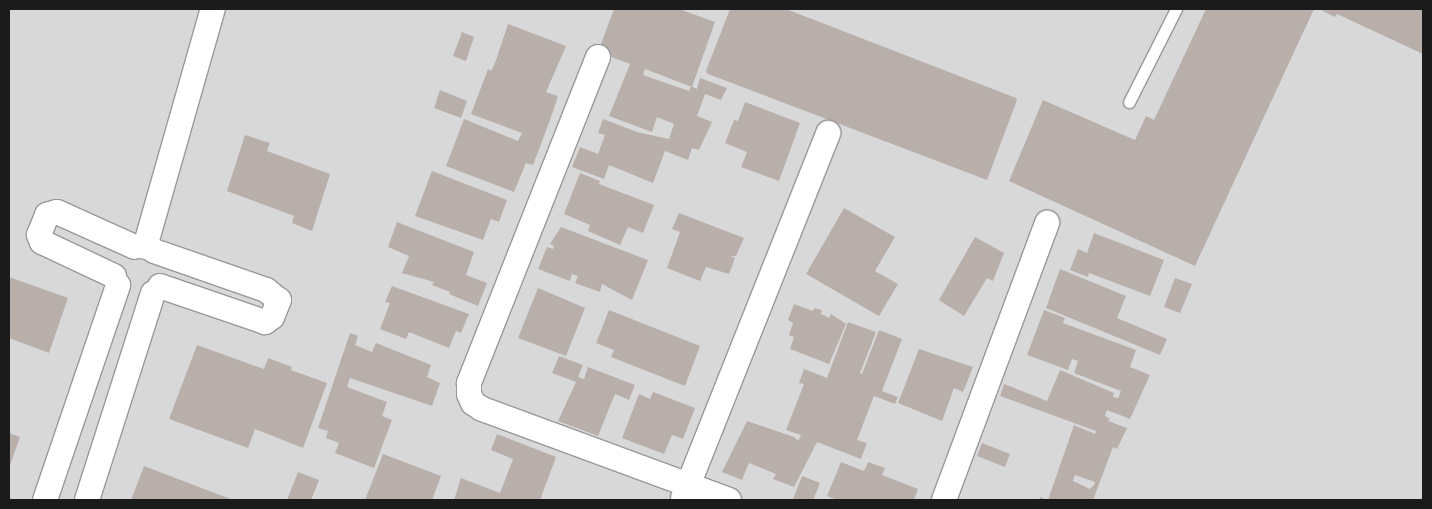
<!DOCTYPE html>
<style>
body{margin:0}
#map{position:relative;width:1432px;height:509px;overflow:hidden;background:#ebe6e1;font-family:"Titillium Web",sans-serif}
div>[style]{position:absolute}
.residential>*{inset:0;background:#d9d8d8}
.building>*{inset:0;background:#b8afab}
.roads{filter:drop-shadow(1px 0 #989898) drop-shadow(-1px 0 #989898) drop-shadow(0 1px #989898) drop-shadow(0 -1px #989898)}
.lane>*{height:11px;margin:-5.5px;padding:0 5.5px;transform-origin:5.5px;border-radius:5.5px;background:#fff}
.street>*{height:24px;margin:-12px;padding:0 12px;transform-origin:12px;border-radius:12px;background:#fff}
span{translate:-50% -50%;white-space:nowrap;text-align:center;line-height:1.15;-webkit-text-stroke:5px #fff;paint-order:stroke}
.frame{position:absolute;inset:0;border:10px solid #1b1b1b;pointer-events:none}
</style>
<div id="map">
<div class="residential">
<i style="clip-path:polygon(9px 9px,1423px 9px,1423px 500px,9px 500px)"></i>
</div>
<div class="building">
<i style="clip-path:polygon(614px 9px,679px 9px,715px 22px,692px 87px,645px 69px,643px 75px,689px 91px,691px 86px,697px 89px,700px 78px,727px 88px,721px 100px,705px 94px,697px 116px,712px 122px,699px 150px,692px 148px,688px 160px,665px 151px,653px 183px,609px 165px,604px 179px,572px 167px,580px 147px,598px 154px,605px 135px,598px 133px,603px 119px,637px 132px,669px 139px,674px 124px,657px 117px,652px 132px,609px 116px,630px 64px,598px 52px)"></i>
<i style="clip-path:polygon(730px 9px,786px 9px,1016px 98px,1017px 100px,987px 180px,708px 74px,706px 71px)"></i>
<i style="clip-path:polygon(1206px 9px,1314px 9px,1195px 266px,1009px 181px,1043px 100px,1135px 140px,1146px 116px,1154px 120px)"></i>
<i style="clip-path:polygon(1319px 9px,1423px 9px,1423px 54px,1337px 14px,1335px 17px)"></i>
<i style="clip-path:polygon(508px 24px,566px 46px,546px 92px,558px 96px,550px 120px,533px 165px,526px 163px,514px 192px,446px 166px,464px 119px,518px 141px,522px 133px,471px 114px,488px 69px,491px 71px,495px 63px)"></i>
<i style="clip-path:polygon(462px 32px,474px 37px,466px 61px,453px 56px)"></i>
<i style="clip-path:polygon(440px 90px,467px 101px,461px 118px,434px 108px)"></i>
<i style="clip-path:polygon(745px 102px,800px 123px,779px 181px,741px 167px,747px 152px,725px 143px,734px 120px,738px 121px)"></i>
<i style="clip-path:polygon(245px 135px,270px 143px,267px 151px,330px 174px,312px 231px,292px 223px,294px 216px,227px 191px)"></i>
<i style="clip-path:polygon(432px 171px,507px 200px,499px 222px,491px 219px,483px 240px,415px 216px)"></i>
<i style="clip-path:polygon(580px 173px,600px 181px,599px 184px,654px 205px,643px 233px,628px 227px,620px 245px,588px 231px,590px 225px,564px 214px)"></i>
<i style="clip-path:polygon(844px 208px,895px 237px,875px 271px,898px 284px,879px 316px,806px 274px)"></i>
<i style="clip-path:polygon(679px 213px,744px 238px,736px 256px,730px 256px,735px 258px,729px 274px,706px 267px,700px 281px,667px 268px,680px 232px,672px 229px)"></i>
<i style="clip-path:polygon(397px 222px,474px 252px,466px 275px,487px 283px,478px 306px,449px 294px,450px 292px,432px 285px,434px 282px,402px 273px,409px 256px,388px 247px)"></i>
<i style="clip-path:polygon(561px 227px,648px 260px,632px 300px,602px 284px,600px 292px,575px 283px,578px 276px,572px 274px,570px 281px,538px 269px,547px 247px,553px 249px,554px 246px,550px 244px)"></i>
<i style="clip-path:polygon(1094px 233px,1164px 260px,1150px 296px,1089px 273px,1088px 277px,1070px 270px,1078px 249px,1087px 253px)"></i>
<i style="clip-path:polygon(975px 237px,1004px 253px,993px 281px,987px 278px,964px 316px,939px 300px)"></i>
<i style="clip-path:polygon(1060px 269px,1126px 296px,1117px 318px,1167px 339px,1160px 355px,1046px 308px)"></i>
<i style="clip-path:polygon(9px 277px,68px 298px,49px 353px,9px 338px)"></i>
<i style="clip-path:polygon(1175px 278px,1192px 284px,1180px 313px,1164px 307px)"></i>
<i style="clip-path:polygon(392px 286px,469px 314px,461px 333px,456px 331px,449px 348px,409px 332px,406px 339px,380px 329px,390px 303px,385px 302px)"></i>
<i style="clip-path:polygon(538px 288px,585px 308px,566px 356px,518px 338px)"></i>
<i style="clip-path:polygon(794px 304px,813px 311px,814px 308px,822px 310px,821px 314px,829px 318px,831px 314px,846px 324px,829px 364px,790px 349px,794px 337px,789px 335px,793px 323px,788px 320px)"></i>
<i style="clip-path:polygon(609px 310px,700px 346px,685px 386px,611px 357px,614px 350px,596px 343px)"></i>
<i style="clip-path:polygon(evenodd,1044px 310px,1065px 318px,1063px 323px,1136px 350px,1130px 367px,1150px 375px,1130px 419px,1107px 410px,1105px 416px,1110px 419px,1108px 421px,1127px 428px,1117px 449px,1113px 447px,1093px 500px,1039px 500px,1040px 497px,1048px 500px,1074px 425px,1095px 434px,1096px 431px,1000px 396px,1004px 384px,1047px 401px,1060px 370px,1114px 393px,1113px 397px,1118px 398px,1121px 391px,1074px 373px,1078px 361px,1072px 359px,1068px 370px,1027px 355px,1044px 310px,1075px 475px,1095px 482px,1094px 485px,1090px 489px,1073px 481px,1075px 475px)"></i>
<i style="clip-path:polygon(848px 322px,876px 332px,860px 373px,862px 374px,879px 330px,902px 339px,882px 391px,898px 397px,895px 404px,874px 396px,857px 440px,867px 443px,861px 459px,817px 442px,794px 487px,773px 479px,776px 474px,749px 463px,742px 480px,722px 472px,747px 421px,794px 437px,798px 441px,801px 435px,786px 430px,804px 384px,799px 383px,804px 369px,827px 378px)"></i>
<i style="clip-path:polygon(350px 333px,358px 336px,355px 345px,372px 352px,376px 343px,431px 365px,427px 377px,440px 383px,432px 406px,350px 378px,347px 387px,387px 402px,382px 416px,392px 420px,374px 468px,335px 453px,339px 443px,326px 438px,328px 431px,318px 428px)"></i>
<i style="clip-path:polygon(197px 345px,264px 369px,268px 358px,292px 367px,291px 370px,327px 383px,303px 448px,255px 429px,248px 448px,169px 419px)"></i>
<i style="clip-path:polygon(919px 349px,973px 367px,963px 392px,954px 388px,942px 421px,898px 403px)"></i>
<i style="clip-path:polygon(559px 356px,583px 365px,578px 377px,584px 379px,588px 367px,635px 385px,629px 400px,615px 394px,598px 436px,558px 421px,576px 382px,552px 373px)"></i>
<i style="clip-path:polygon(653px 392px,695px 408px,683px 439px,672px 435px,664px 454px,622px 438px,639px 394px,650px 399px)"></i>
<i style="clip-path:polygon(9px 433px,20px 437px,9px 468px)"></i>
<i style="clip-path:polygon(497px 434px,556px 457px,540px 500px,454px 500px,461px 478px,500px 493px,513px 459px,491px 450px)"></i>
<i style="clip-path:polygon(982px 443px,1010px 454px,1005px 467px,977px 456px)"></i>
<i style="clip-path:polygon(383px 454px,441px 476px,432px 500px,365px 500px)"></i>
<i style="clip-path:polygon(841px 462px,864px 471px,868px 462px,885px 468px,882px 475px,918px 489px,914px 500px,837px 500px,827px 496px)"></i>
<i style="clip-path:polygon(144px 466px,233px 500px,131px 500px)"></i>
<i style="clip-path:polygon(298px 472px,319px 480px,311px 500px,287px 500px)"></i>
<i style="clip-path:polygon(802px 476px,820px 483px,813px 500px,793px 499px)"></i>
</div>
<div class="roads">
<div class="lane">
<i style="left:1129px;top:102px;width:104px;rotate:-63.2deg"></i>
</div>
<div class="street">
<i style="left:598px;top:57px;width:351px;rotate:111.6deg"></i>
<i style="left:469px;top:383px;width:11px;rotate:90deg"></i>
<i style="left:469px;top:394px;width:10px;rotate:66deg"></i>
<i style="left:473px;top:403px;width:11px;rotate:34deg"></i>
<i style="left:482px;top:409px;width:263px;rotate:20.2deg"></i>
<i style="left:145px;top:247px;width:248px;rotate:-74.1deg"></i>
<i style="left:154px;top:251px;width:119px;rotate:19.2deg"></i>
<i style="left:266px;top:290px;width:16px;rotate:38deg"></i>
<i style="left:279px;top:300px;width:18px;rotate:112deg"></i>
<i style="left:272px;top:317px;width:9px;rotate:144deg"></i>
<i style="left:265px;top:322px;width:111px;rotate:-161.1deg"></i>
<i style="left:114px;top:276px;width:80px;rotate:-154.7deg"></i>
<i style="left:42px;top:242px;width:8px;rotate:-113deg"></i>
<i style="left:39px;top:235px;width:22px;rotate:-68deg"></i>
<i style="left:47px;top:215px;width:10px;rotate:-17deg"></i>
<i style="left:57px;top:212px;width:85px;rotate:24.2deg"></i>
<i style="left:683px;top:498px;width:393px;rotate:-68.3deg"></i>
<i style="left:45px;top:500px;width:227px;rotate:-71.2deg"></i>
<i style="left:87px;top:500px;width:217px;rotate:-72.3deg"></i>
<i style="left:944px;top:500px;width:296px;rotate:-69.6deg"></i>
</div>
</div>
<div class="frame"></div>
</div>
